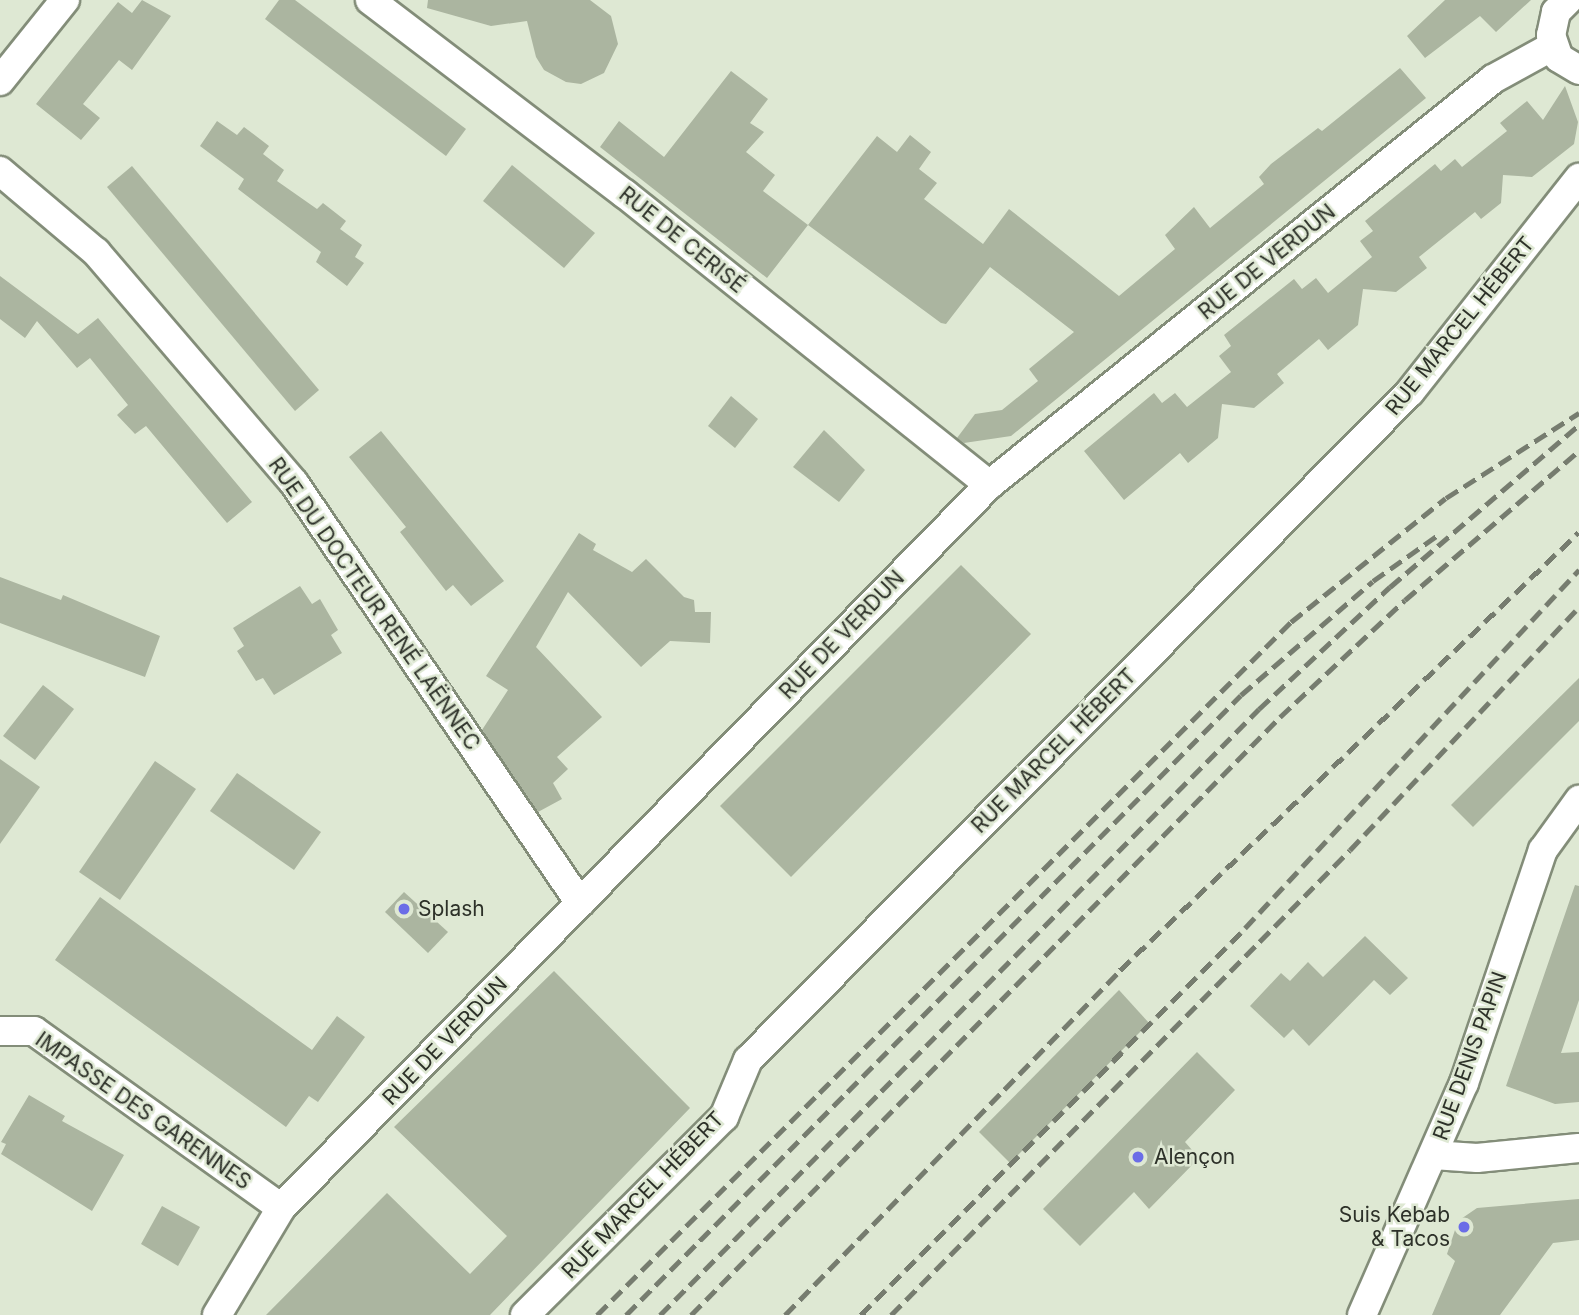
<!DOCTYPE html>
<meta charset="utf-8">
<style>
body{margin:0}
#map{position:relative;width:1579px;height:1315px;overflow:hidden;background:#dee8d3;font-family:Inter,sans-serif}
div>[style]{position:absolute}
.building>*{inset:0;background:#abb5a0}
.roads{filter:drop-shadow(2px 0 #838d79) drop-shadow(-2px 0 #838d79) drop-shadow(0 2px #838d79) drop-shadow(0 -2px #838d79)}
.street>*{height:28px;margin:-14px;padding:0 14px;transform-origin:14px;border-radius:14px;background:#fff}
.rail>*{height:5px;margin-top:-2.5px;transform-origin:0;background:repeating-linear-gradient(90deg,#767c6f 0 14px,transparent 0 21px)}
.dots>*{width:19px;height:19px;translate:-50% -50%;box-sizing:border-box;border:4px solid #dee8d3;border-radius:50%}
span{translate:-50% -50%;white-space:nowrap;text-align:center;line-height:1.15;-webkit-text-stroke:5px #dee8d3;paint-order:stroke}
.street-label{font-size:21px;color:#2d3129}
.poi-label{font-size:21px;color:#2d3129}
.left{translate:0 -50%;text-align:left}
.right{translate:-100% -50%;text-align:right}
</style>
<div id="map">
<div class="building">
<i style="clip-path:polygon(142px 0,171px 16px,132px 70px,119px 60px,83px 104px,100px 118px,81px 140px,36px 104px,118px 2px,132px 13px)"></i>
<i style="clip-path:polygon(279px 0,295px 0,466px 129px,446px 156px,265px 19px)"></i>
<i style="clip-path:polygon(428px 0,590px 0,611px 16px,618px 44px,604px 73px,581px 84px,566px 82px,544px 70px,536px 57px,527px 21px,491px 26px,427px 8px)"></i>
<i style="clip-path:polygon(1445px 0,1531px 0,1496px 32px,1480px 16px,1425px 58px,1407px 36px)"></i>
<i style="clip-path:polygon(1400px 68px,1426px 98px,1011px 436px,964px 443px,957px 438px,975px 414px,1002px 410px,1038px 381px,1029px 369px,1074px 332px,990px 267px,946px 324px,941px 323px,808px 225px,877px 136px,897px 152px,910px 135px,931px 152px,919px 169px,937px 183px,924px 199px,983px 244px,1009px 209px,1119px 296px,1175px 249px,1165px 235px,1194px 207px,1210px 228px,1264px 184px,1259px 177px,1271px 164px,1318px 128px,1322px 131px)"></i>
<i style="clip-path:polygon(731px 71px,768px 99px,750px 123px,764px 132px,746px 152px,775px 175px,763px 191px,808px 225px,767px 278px,600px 147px,619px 121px,664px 157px)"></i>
<i style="clip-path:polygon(1565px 86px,1578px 122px,1574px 144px,1532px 177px,1503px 175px,1501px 203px,1481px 219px,1475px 212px,1419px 257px,1427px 268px,1396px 292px,1363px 289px,1358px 325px,1328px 350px,1319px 339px,1277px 374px,1284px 383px,1254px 408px,1222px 404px,1218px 438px,1188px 463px,1180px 453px,1124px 500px,1084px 451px,1154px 393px,1162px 403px,1175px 393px,1187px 407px,1231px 372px,1219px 356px,1231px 346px,1224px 335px,1294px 279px,1302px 289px,1316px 278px,1328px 293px,1372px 257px,1360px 241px,1373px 231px,1365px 221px,1435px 164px,1441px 171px,1455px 159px,1462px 167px,1507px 131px,1500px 123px,1527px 101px,1543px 120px)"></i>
<i style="clip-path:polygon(217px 121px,237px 135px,244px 127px,269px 146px,263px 154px,284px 170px,277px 181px,317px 209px,323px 203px,346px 221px,340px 229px,362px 245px,355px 257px,364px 263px,347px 286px,316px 262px,321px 252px,238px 189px,244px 179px,200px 146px)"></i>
<i style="clip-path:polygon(512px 165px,595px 233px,564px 268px,483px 201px)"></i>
<i style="clip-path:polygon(132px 166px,319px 390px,295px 411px,107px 187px)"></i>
<i style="clip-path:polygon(0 276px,78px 334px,98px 318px,252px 502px,227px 523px,146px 426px,135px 434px,117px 415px,128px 405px,90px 358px,77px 368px,37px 321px,25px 338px,0 319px)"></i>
<i style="clip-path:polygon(731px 396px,758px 419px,735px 448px,708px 426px)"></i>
<i style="clip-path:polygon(824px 430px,865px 470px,839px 502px,793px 467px)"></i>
<i style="clip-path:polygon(381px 431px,504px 581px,471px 606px,453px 585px,446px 591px,400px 532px,406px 527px,349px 457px)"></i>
<i style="clip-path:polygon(579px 533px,596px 544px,593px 550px,632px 572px,646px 559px,684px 597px,694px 600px,695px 612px,711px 612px,710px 643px,670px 641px,641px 667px,568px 592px,536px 647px,602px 717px,557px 757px,568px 769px,553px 783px,562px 799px,538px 812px,482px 730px,508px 690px,486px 676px)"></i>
<i style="clip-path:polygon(961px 565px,1031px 634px,791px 877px,720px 806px)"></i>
<i style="clip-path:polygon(0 577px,61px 600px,63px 595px,160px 636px,145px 677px,0 623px)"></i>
<i style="clip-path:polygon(300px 586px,312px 604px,320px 599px,338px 630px,331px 635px,342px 653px,274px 695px,263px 678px,256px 681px,237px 651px,244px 646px,233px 628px)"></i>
<i style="clip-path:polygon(1579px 678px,1579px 721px,1473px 827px,1451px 805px)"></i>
<i style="clip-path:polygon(43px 685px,74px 709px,35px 760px,3px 736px)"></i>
<i style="clip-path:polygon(0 759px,40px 787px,0 844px)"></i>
<i style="clip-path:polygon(155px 761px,196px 789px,120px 900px,79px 872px)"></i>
<i style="clip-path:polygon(237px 773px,321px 832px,294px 870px,210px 811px)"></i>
<i style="clip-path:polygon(1575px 885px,1579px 886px,1579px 1000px,1561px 1053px,1579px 1052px,1579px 1102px,1555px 1104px,1506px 1086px)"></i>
<i style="clip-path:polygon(404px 892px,448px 932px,428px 953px,385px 912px)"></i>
<i style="clip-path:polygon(100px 897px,312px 1050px,337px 1016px,365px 1037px,318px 1102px,309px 1096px,286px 1127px,55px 960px)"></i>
<i style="clip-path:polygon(1365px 936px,1408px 978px,1390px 995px,1374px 980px,1309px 1046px,1293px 1029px,1284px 1038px,1250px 1006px,1281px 973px,1290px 981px,1308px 962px,1323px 977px)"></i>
<i style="clip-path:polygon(554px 971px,690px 1108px,490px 1315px,266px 1315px,387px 1193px,470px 1274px,507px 1236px,394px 1127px)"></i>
<i style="clip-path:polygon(1119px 990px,1149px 1023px,1010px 1163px,979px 1132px)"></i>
<i style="clip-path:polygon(1197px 1052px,1235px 1090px,1185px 1142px,1199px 1158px,1149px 1209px,1134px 1192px,1080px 1246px,1043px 1209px)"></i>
<i style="clip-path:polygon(29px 1095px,65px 1116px,62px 1121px,124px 1155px,92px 1211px,1px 1154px,6px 1144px,1px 1142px)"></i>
<i style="clip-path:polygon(1579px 1199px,1579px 1240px,1553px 1243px,1500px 1315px,1432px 1315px,1455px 1261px,1447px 1254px,1458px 1221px,1477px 1208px)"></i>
<i style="clip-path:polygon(162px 1206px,200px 1227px,178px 1266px,141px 1244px)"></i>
</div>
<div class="roads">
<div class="street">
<i style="left:370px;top:0;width:320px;rotate:37.3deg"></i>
<i style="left:625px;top:194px;width:466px;rotate:38.6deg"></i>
<i style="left:1568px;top:0;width:17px;rotate:135deg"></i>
<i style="left:1556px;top:12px;width:24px;rotate:102deg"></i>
<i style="left:1551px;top:35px;width:24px;rotate:71deg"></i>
<i style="left:1559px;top:58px;width:23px;rotate:31deg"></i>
<i style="left:0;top:81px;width:104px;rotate:-51.3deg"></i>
<i style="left:0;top:171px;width:126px;rotate:40.2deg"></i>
<i style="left:96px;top:252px;width:304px;rotate:49.4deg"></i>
<i style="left:294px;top:483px;width:508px;rotate:55.75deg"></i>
<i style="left:0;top:1031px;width:34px"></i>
<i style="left:34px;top:1031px;width:304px;rotate:35.6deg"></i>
<i style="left:1433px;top:1155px;width:44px;rotate:3.9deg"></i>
<i style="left:1477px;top:1158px;width:102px;rotate:-5.6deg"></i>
<i style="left:217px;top:1315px;width:125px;rotate:-59.1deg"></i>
<i style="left:281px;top:1208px;width:1012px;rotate:-45.6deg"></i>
<i style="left:989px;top:485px;width:647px;rotate:-38.85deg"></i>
<i style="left:1493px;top:79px;width:68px;rotate:-28.8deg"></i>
<i style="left:525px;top:1315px;width:281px;rotate:-44.9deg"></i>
<i style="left:724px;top:1117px;width:62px;rotate:-67.2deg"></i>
<i style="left:748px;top:1060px;width:940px;rotate:-45.26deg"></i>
<i style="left:1410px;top:392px;width:273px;rotate:-51.7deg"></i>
<i style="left:1362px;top:1315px;width:253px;rotate:-66.3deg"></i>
<i style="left:1464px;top:1083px;width:246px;rotate:-71.3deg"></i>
<i style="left:1543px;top:850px;width:62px;rotate:-54.2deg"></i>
</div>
</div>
<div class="rail">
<i style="left:597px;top:1315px;width:981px;rotate:-44.96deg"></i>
<i style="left:1291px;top:622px;width:198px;rotate:-38.7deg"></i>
<i style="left:1446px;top:498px;width:158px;rotate:-32.6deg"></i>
<i style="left:626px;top:1315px;width:873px;rotate:-45.23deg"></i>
<i style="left:1241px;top:695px;width:174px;rotate:-40.8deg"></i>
<i style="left:1373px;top:581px;width:80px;rotate:-35.3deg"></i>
<i style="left:660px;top:1315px;width:852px;rotate:-45.33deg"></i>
<i style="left:1259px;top:709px;width:179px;rotate:-43deg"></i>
<i style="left:1390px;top:587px;width:249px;rotate:-40.6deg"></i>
<i style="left:691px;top:1315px;width:839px;rotate:-45.43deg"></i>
<i style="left:1280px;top:717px;width:171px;rotate:-43.1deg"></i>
<i style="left:1405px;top:600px;width:229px;rotate:-40.6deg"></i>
<i style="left:785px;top:1315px;width:481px;rotate:-45.8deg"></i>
<i style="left:1120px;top:970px;width:634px;rotate:-43.66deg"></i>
<i style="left:861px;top:1315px;width:545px;rotate:-45.22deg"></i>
<i style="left:1245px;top:928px;width:490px;rotate:-47deg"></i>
<i style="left:891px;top:1315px;width:653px;rotate:-45.37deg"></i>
<i style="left:1350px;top:850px;width:334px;rotate:-46.7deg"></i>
</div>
<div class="dots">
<i style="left:404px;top:909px;background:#6b6de7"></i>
<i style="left:1138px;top:1157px;background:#6b6de7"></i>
<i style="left:1464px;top:1227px;background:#6b6de7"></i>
</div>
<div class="street-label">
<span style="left:682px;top:240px;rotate:39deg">RUE DE CERISÉ</span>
<span style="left:1267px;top:262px;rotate:-39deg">RUE DE VERDUN</span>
<span style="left:1460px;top:326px;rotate:-51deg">RUE MARCEL HÉBERT</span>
<span style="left:374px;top:604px;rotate:55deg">RUE DU DOCTEUR RENÉ LAËNNEC</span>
<span style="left:842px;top:635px;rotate:-46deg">RUE DE VERDUN</span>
<span style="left:1054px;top:751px;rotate:-45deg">RUE MARCEL HÉBERT</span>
<span style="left:445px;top:1041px;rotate:-46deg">RUE DE VERDUN</span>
<span style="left:1470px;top:1056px;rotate:-70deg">RUE DENIS PAPIN</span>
<span style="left:143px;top:1111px;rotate:35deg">IMPASSE DES GARENNES</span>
<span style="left:643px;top:1195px;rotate:-46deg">RUE MARCEL HÉBERT</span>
</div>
<div class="poi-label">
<span class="left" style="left:418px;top:909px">Splash</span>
<span class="left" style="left:1154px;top:1157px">Alençon</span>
<span class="right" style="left:1450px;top:1227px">Suis Kebab<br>&amp; Tacos</span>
</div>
</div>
